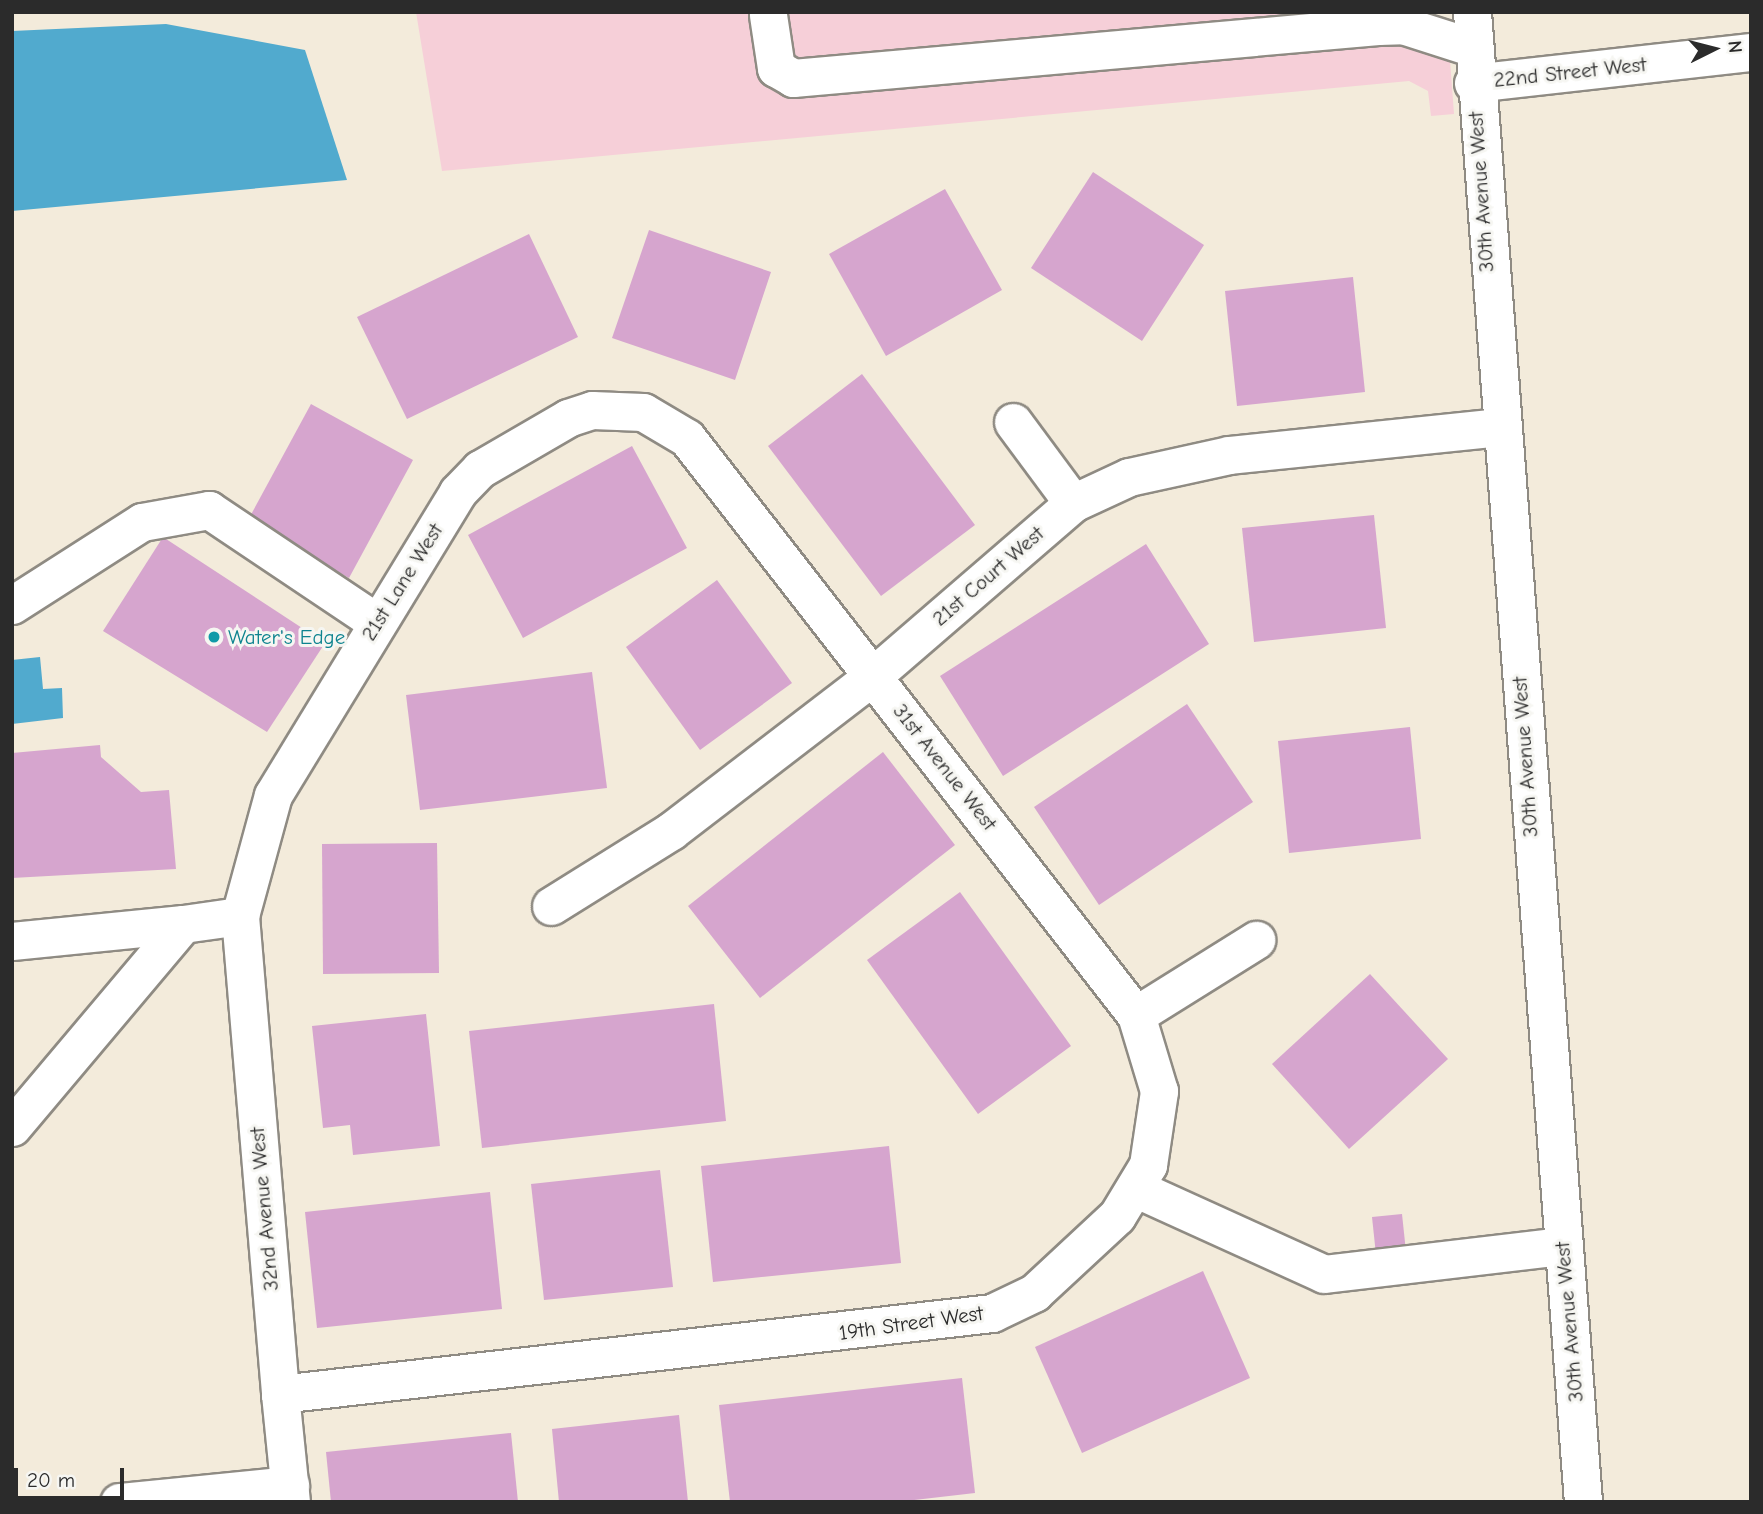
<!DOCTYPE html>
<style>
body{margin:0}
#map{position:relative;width:1763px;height:1514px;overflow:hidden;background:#f3ebdb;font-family:"Comic Neue",sans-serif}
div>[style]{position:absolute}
.built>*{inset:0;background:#f6cfd8}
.water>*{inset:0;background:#51aace}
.building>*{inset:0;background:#d6a5ce}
.roads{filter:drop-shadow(2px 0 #8f8b83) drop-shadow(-2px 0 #8f8b83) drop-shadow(0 2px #8f8b83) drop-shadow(0 -2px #8f8b83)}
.minor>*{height:37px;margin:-18.5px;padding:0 18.5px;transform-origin:18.5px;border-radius:18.5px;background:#fff}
.dots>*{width:19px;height:19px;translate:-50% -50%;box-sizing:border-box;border:4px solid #f6f6f2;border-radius:50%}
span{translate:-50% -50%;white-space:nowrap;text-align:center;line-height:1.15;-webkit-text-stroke:6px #f6f6f2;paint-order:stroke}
.street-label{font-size:21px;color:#2b2b2b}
.culture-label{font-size:21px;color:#0d838f}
.left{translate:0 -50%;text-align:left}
.frame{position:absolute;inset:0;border:14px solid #2b2b2b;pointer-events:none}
.north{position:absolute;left:1679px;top:14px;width:70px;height:70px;-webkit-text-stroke:5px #f6f6f2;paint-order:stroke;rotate:84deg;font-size:19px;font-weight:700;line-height:28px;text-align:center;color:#2b2b2b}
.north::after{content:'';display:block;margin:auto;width:24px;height:32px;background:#2b2b2b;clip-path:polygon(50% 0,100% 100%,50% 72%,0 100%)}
.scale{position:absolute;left:14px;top:1468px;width:110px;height:32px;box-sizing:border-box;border:4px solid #2b2b2b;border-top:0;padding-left:9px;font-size:21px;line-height:24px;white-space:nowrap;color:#2b2b2b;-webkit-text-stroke:5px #f6f6f2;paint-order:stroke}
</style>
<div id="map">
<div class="built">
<i style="clip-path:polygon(416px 12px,1349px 12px,1450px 60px,1454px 114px,1431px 116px,1428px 91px,1409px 81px,442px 171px)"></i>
</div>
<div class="water">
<i style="clip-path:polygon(166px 24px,305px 50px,347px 180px,12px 211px,12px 31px)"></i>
<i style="clip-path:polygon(40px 657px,43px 689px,62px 688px,63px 718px,12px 724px,12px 660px)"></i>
</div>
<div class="building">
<i style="clip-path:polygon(1093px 172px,1204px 245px,1142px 341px,1031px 268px)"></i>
<i style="clip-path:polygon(945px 189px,1002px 290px,886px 356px,829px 254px)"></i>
<i style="clip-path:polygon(649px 230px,771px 272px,735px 380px,612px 338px)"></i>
<i style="clip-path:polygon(529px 234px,578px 337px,407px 419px,357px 317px)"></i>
<i style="clip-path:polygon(1353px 277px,1365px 392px,1237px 406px,1225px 291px)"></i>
<i style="clip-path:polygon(862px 374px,975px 525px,881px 596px,768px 446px)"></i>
<i style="clip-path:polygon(311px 404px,413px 460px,349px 578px,247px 522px)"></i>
<i style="clip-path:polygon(632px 446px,687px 548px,523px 638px,468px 535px)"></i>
<i style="clip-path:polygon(1374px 515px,1386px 628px,1254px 642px,1242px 528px)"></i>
<i style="clip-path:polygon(163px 537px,325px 643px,267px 732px,103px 631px)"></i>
<i style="clip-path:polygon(1146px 544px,1209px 644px,1003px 776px,940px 676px)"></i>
<i style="clip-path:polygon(717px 580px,792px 683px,700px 750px,626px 647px)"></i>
<i style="clip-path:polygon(592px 672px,607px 788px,420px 810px,406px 695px)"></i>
<i style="clip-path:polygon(1187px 704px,1253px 802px,1099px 905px,1034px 807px)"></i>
<i style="clip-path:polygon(1410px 727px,1421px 839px,1289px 853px,1278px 741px)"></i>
<i style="clip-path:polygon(100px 745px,101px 757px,141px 792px,169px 790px,176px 869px,12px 878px,12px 753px)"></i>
<i style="clip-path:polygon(883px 752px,955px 845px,760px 998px,688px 906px)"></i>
<i style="clip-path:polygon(437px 843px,439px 973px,323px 974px,322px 844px)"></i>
<i style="clip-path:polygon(960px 892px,1071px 1046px,978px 1114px,867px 960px)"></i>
<i style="clip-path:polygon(1370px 974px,1448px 1059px,1349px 1149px,1272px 1064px)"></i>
<i style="clip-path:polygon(714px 1004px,726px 1121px,482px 1148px,469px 1031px)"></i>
<i style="clip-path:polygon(426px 1014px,440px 1146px,353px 1155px,350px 1125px,323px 1128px,312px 1026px)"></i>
<i style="clip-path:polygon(889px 1146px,901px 1263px,713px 1282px,701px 1166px)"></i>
<i style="clip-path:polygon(660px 1170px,673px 1287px,544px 1300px,531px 1184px)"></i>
<i style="clip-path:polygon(490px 1192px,502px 1309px,317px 1328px,305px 1212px)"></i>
<i style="clip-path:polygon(1402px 1214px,1409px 1280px,1379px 1283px,1372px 1217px)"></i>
<i style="clip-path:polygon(1203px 1271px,1250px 1378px,1082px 1453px,1035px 1347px)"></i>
<i style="clip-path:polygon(962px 1378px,975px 1493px,897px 1502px,730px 1502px,719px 1405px)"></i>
<i style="clip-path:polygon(679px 1415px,688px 1502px,559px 1502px,552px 1429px)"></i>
<i style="clip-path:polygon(511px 1433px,518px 1502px,331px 1502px,326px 1452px)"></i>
</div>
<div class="roads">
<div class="minor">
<i style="left:1472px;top:12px;width:1494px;rotate:85.74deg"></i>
<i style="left:768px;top:15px;width:54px;rotate:81.4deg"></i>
<i style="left:776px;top:68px;width:20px;rotate:30deg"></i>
<i style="left:793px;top:78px;width:587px;rotate:-5.08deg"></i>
<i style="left:1378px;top:26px;width:24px;rotate:-2deg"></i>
<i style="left:1402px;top:25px;width:72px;rotate:17.7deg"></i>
<i style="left:1473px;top:83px;width:280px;rotate:-6.4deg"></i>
<i style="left:1013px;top:422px;width:101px;rotate:53.5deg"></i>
<i style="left:12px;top:605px;width:154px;rotate:-32.6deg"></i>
<i style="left:142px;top:522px;width:68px;rotate:-10.2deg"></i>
<i style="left:209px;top:510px;width:201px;rotate:33.8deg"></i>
<i style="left:551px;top:906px;width:142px;rotate:-32deg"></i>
<i style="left:671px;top:831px;width:256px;rotate:-37.5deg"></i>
<i style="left:874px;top:675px;width:263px;rotate:-40.8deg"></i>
<i style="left:1073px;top:503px;width:62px;rotate:-24.9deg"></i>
<i style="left:1129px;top:477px;width:102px;rotate:-12.4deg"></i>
<i style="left:1229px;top:455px;width:271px;rotate:-5.9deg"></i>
<i style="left:12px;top:941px;width:172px;rotate:-5.7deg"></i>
<i style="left:1136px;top:1015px;width:142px;rotate:-32deg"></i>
<i style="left:12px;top:1127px;width:265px;rotate:-49.9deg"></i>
<i style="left:183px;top:924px;width:58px;rotate:-8deg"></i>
<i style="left:1137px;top:1189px;width:205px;rotate:24.4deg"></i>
<i style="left:1324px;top:1274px;width:241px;rotate:-6.7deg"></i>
<i style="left:280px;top:1394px;width:717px;rotate:-6.49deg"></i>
<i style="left:992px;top:1313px;width:47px;rotate:-25.5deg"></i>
<i style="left:1034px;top:1293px;width:113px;rotate:-42.9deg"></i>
<i style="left:1117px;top:1216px;width:60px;rotate:-58.7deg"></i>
<i style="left:1148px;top:1165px;width:75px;rotate:-81.5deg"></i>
<i style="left:1159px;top:1091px;width:79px;rotate:-106.8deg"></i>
<i style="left:1136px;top:1015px;width:731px;rotate:-127.89deg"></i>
<i style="left:687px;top:438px;width:51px;rotate:-149.4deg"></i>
<i style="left:643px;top:412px;width:51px;rotate:-177.8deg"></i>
<i style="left:592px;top:410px;width:25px;rotate:162deg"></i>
<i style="left:568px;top:418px;width:102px;rotate:149.9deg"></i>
<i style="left:480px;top:469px;width:32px;rotate:134deg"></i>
<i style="left:458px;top:492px;width:355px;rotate:121.4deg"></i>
<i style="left:273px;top:795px;width:125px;rotate:105.3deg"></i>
<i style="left:240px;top:916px;width:480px;rotate:85.2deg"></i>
<i style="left:280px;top:1394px;width:109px;rotate:84.2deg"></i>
<i style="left:119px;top:1502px;width:172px;rotate:-5.7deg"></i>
</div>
</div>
<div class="dots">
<i style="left:214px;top:637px;background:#0f9aa8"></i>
</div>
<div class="street-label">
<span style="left:1570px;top:72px;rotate:-6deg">22nd Street West</span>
<span style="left:1481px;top:192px;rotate:-94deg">30th Avenue West</span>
<span style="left:988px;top:576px;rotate:-41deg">21st Court West</span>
<span style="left:402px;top:582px;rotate:-58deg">21st Lane West</span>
<span style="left:1525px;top:757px;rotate:-94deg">30th Avenue West</span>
<span style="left:945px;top:767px;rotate:52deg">31st Avenue West</span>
<span style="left:264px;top:1209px;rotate:-95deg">32nd Avenue West</span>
<span style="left:1569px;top:1322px;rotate:-95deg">30th Avenue West</span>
<span style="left:911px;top:1323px;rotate:-8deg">19th Street West</span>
</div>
<div class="culture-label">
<span class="left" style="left:228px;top:637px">Water's Edge</span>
</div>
<div class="frame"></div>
<div class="north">N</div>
<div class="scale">20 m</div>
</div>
